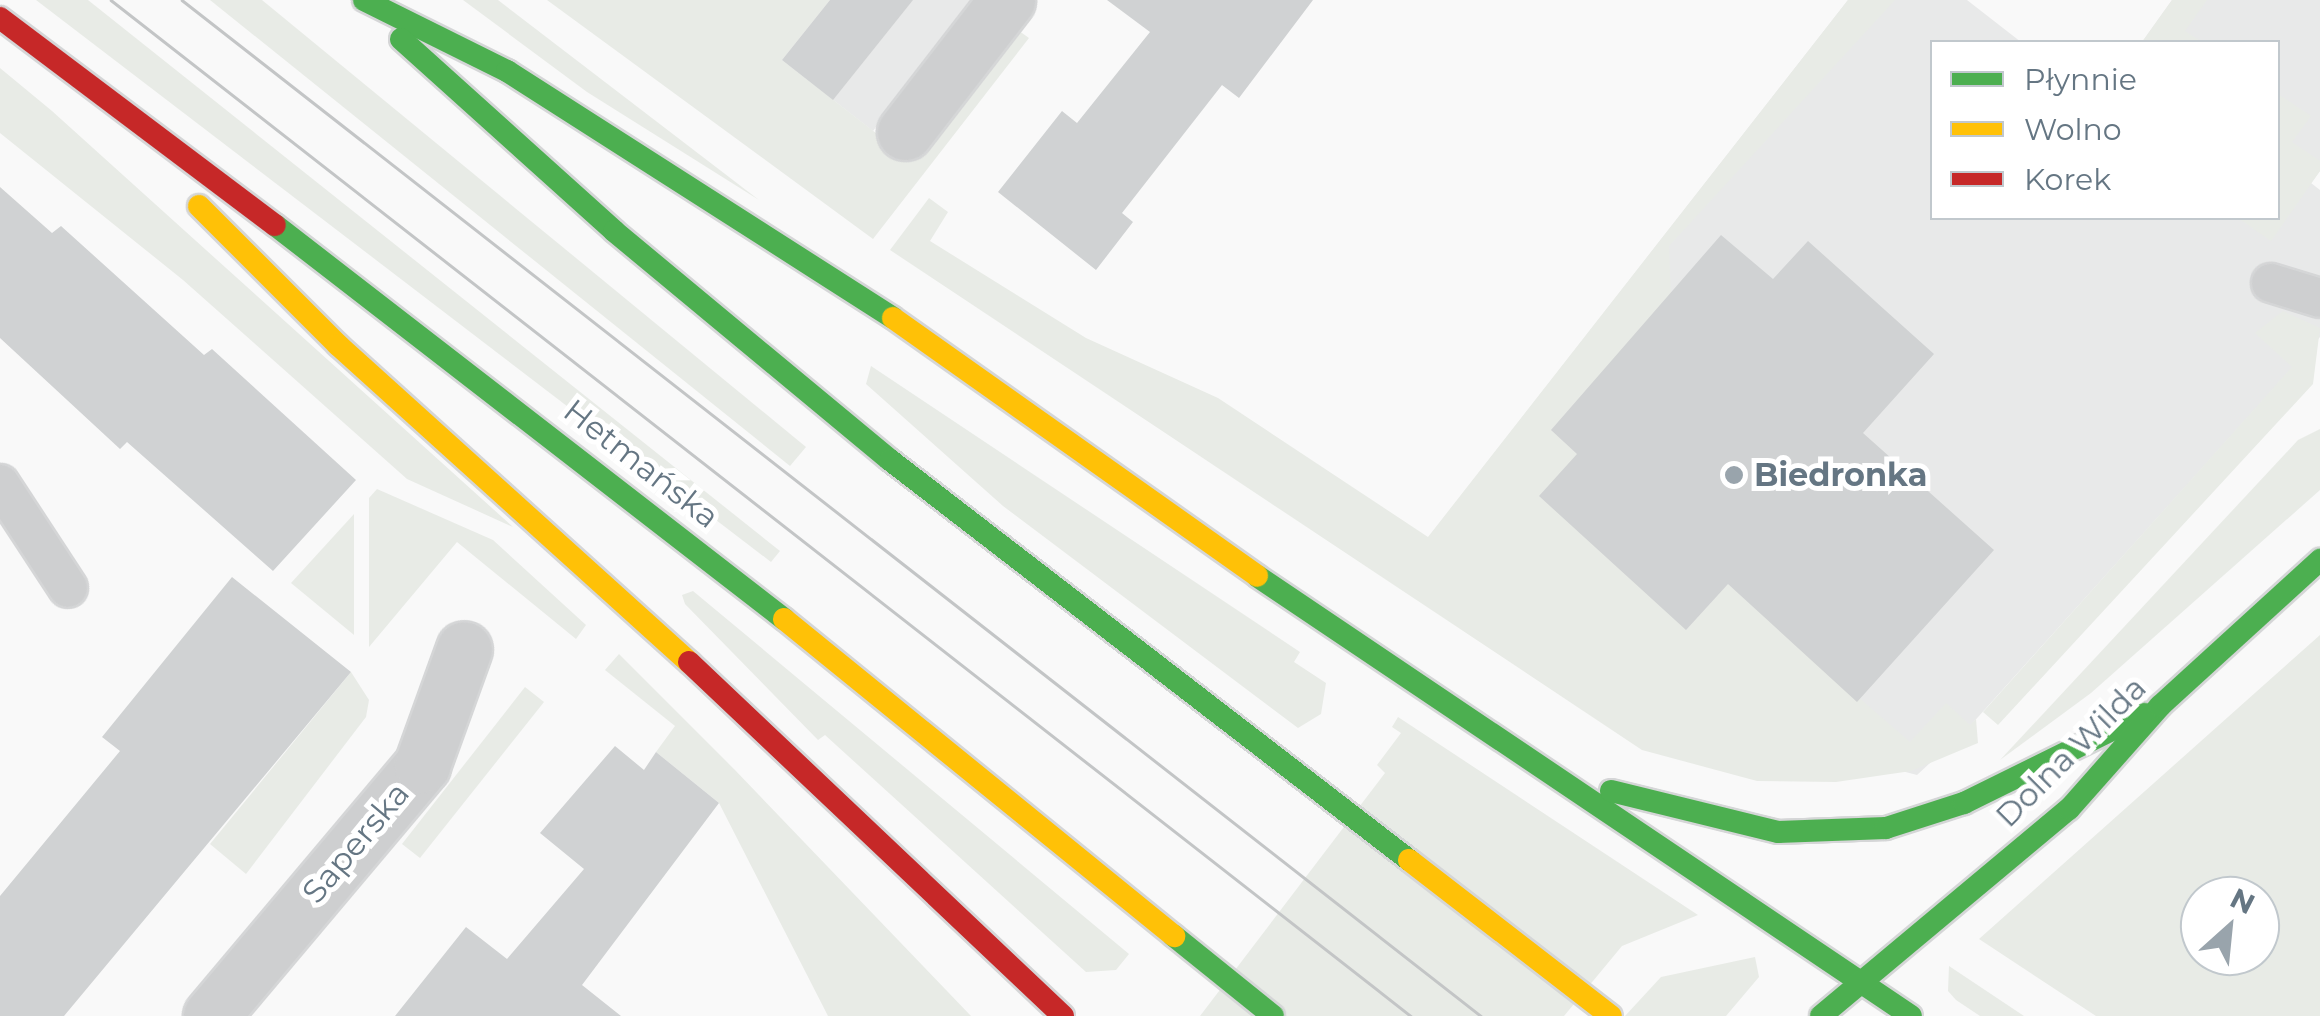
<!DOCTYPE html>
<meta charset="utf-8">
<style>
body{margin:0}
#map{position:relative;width:2320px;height:1016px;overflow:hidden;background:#f9f9f9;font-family:Montserrat,sans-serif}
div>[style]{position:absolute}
.built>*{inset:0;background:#e8e9e9}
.green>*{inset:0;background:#e8ebe6}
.building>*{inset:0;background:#d0d2d3}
.roads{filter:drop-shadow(2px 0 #d5d6d7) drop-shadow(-2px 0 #d5d6d7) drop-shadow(0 2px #d5d6d7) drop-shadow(0 -2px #d5d6d7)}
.lane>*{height:38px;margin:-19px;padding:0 19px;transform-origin:19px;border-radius:19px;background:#cecfd0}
.street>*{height:55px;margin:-27.5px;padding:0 27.5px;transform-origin:27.5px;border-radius:27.5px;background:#cecfd0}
.fast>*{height:22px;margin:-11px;padding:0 11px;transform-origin:11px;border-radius:11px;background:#4caf50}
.slow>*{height:22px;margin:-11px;padding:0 11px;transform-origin:11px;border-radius:11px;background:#ffc107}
.jam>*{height:22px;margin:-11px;padding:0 11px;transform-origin:11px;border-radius:11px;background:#c62828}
.tram>*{height:2.5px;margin:-1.25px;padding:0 1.25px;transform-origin:1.25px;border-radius:1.25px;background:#c3c5c6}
.dots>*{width:28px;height:28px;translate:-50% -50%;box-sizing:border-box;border:5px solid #fff;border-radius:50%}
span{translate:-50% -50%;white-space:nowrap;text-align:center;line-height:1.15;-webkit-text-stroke:10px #fff;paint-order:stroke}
.street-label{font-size:32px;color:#657683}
.poi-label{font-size:32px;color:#657683;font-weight:700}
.left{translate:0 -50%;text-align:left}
.legend{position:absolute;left:1930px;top:40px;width:350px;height:180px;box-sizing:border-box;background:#fff;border:2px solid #c1c8cd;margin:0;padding:12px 18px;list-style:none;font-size:30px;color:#657683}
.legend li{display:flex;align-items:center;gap:20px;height:50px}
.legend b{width:50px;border:2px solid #c1c8cd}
.north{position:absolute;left:2180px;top:876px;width:100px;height:100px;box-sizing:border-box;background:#fff;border:2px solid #c1c8cd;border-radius:50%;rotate:27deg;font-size:28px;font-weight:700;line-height:40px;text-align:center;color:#657683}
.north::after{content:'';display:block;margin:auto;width:35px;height:45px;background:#99a4ac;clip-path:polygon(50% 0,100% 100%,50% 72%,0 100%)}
</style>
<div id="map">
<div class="built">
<i style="clip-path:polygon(830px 0,974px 0,873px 131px,782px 60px)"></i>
<i style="clip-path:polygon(1848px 0,1967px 0,2021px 42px,1932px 42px,1932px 218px,2278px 218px,2278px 42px,2142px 42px,2172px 0,2320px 0,2320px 171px,2311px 183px,2320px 190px,2320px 337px,1970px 726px,1917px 775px,1617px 696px,1424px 543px)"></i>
</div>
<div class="green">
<i style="clip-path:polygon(36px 0,88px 0,780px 551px,771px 562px)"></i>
<i style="clip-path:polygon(210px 0,262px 0,806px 447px,790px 466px)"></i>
<i style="clip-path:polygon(463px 0,498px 0,759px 200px,587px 92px)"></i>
<i style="clip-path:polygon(547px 0,830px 0,782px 60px,912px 161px,1015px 28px,1029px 38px,873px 239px)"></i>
<i style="clip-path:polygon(1848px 0,1895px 0,1669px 246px,1671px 297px,1551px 430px,1577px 454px,1686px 630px,1728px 584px,1910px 742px,1946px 703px,1970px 725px,1976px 719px,1978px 743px,1911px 771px,1836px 782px,1757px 781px,1642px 750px,890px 250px,929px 198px,948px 212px,930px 241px,1086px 338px,1218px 398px,1428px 537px)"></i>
<i style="clip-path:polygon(2172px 0,2207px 0,2185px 31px,2202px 42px,2142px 42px)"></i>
<i style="clip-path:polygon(0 68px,52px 111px,513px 527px,407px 479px,183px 280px,0 133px)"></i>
<i style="clip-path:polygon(2278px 94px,2311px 116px,2292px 142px,2320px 161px,2320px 171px,2271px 241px,2238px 218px,2278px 218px)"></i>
<i style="clip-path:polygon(2283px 311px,2320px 328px,2313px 384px,1998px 725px,1983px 712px,2292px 367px,2255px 333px)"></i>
<i style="clip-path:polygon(871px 366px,1300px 652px,1294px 662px,1326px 683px,1321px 714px,1298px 728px,1003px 506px,866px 384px)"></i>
<i style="clip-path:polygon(2320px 429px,2320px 490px,2091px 693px,2000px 760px,2298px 440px)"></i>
<i style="clip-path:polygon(377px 489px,493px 540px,586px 625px,576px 639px,457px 542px,369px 647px,369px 498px)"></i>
<i style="clip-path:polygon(354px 514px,354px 635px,291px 583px)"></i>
<i style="clip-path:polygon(693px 591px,1129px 954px,1116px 970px,1086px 972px,825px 735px,818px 740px,685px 604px,682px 595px)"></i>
<i style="clip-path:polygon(evenodd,2320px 635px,2320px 1016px,2096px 1016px,1979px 939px,2320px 635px,2200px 896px,2260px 896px,2260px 956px,2200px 956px,2200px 896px)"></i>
<i style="clip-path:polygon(619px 654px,734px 769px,971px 1016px,828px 1016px,719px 803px,656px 752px,675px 726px,605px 670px)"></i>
<i style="clip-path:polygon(351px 672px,369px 700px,366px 717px,246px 874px,210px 844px)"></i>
<i style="clip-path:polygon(525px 687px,544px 702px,420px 858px,402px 844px)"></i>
<i style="clip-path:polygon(1398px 717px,1698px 915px,1622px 946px,1564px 1016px,1200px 1016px,1385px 773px,1377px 765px,1401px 733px,1392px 727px)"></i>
<i style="clip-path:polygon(1755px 957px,1759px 977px,1726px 1016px,1625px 1016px,1661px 977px)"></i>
<i style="clip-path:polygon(1949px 966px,2024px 1016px,1980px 1016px,1956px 1000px,1948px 991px)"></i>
</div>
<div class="building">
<i style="clip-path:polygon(830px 0,913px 0,833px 100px,782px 60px)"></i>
<i style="clip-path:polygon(1107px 0,1313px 0,1239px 98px,1222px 85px,1122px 213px,1133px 222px,1096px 270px,998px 192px,1062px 111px,1077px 123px,1150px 32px)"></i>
<i style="clip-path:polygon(0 187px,52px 233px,61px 226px,204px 355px,212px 349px,356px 480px,273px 571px,127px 442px,120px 449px,0 338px)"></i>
<i style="clip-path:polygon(1721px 235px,1773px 279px,1808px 241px,1934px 354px,1863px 433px,1994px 550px,1857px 702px,1728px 584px,1686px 630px,1539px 496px,1577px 454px,1551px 430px)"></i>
<i style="clip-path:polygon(232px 577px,351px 672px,64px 1016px,0 1016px,0 896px,120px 751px,102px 737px)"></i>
<i style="clip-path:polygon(615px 746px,644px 770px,656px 752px,719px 803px,582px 985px,621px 1016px,395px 1016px,466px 927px,507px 959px,584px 869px,540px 833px)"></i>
</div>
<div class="roads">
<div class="lane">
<i style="left:2271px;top:283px;width:51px;rotate:17deg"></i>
<i style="left:0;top:484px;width:124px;rotate:56.8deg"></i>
</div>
<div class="street">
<i style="left:905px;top:132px;width:167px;rotate:-52.3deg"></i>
<i style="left:211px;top:1016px;width:328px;rotate:-49.9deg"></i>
<i style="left:422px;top:765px;width:123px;rotate:-70.1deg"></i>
</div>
<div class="fast">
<i style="left:364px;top:0;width:160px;rotate:26.4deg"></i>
<i style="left:507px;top:71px;width:458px;rotate:32.6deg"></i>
<i style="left:401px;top:39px;width:287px;rotate:42deg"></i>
<i style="left:614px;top:231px;width:359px;rotate:39.7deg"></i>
<i style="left:890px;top:460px;width:655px;rotate:37.62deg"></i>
<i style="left:275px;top:225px;width:644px;rotate:37.74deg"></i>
<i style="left:1257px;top:576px;width:788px;rotate:33.93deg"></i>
<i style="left:1611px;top:791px;width:172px;rotate:13.8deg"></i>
<i style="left:1778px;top:832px;width:108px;rotate:-2.1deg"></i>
<i style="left:1886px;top:828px;width:82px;rotate:-17.8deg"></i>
<i style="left:1964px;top:803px;width:201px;rotate:-26.3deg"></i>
<i style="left:1174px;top:936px;width:127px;rotate:38.9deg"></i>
<i style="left:1821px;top:1016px;width:323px;rotate:-39.9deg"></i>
<i style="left:2069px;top:809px;width:137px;rotate:-48.5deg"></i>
<i style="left:2160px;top:706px;width:217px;rotate:-42.4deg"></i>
</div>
<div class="slow">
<i style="left:199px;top:206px;width:197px;rotate:45deg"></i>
<i style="left:338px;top:345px;width:473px;rotate:42.1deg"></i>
<i style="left:893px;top:318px;width:446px;rotate:35.3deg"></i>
<i style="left:784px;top:619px;width:503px;rotate:39.1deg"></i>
<i style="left:1409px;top:860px;width:255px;rotate:37.7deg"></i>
</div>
<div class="jam">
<i style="left:0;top:18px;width:344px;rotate:37deg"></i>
<i style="left:689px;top:662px;width:515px;rotate:43.43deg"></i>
</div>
</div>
<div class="tram">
<i style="left:111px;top:0;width:1650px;rotate:38.01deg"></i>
<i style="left:182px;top:0;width:1649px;rotate:38.03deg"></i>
</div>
<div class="dots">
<i style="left:1734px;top:475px;background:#99a4ac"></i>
</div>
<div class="street-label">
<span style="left:641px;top:464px;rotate:38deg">Hetmańska</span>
<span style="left:2071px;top:752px;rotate:-45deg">Dolna Wilda</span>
<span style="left:356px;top:843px;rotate:-50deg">Saperska</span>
</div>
<div class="poi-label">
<span class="left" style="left:1754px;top:475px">Biedronka</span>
</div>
<ul class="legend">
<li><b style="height:12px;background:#4caf50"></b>Płynnie</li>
<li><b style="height:12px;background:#ffc107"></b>Wolno</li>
<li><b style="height:12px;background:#c62828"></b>Korek</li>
</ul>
<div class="north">N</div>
</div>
